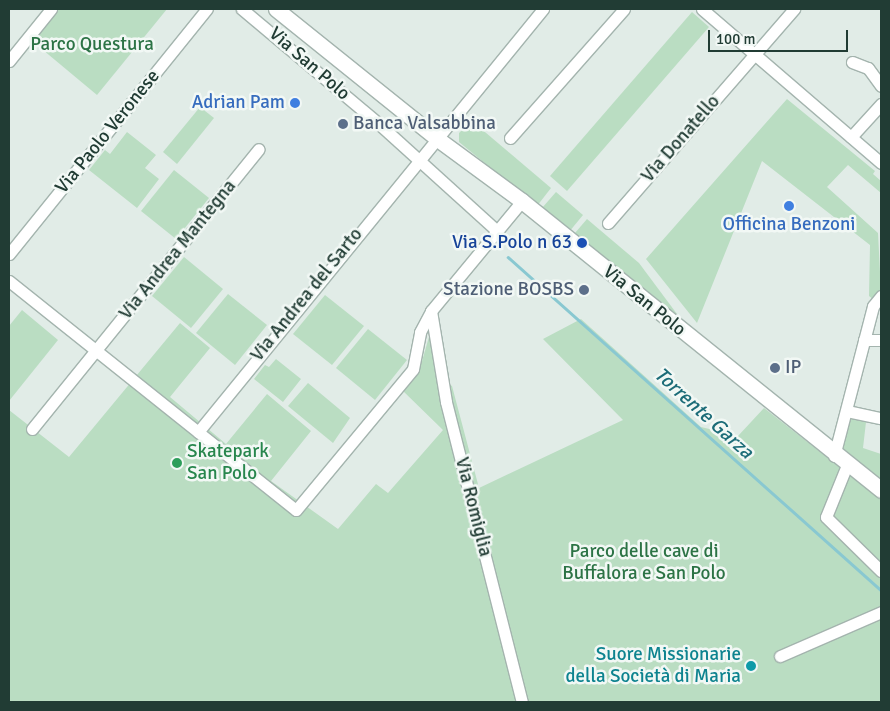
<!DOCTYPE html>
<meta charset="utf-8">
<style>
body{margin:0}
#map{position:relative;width:890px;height:711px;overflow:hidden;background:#e1ece7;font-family:Signika,sans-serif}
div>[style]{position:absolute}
.green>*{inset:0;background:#baddc2}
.stream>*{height:2.5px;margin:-1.25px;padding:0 1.25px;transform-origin:1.25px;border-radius:1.25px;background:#89c8d1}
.roads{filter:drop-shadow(1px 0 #a4b4ae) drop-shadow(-1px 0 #a4b4ae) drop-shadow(0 1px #a4b4ae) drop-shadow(0 -1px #a4b4ae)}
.minor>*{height:11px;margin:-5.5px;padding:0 5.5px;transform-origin:5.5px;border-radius:5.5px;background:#fff}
.secondary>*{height:15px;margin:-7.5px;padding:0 7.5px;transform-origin:7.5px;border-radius:7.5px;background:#fff}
.dots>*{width:14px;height:14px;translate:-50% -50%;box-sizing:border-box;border:2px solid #f2f8f5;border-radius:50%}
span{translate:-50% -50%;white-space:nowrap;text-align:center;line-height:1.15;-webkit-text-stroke:5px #f2f8f5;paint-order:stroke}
.park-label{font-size:19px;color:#2c7345}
.street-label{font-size:19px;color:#213c34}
.shop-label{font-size:19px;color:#366cbe}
.right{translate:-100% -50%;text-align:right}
.service-label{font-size:19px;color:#4e5e75}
.left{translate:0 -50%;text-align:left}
.transit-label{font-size:19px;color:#164399}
.leisure-label{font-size:19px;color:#27864d}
.culture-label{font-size:19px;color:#0d838f}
.water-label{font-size:20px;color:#1c6c78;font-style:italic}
.frame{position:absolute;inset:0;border:10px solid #213c34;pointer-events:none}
.scale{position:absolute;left:708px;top:30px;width:140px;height:22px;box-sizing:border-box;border:2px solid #213c34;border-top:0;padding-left:6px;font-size:15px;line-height:18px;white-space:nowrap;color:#213c34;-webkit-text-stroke:4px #f2f8f5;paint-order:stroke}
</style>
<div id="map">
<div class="green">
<i style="clip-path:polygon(57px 9px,167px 9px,97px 95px,31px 40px)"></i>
<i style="clip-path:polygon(692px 12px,709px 27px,567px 191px,550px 176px)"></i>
<i style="clip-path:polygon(787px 99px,875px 171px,873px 174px,881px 181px,881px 193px,848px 165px,827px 187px,878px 233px,881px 291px,874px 300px,869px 296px,870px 245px,762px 161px,697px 323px,646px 259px)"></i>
<i style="clip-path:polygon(200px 107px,214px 118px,177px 164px,163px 152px)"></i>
<i style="clip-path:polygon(472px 121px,551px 188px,537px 206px,459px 142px,459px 133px)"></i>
<i style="clip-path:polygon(127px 132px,156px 155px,145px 168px,159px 179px,137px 208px,89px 170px,105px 150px,110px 154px)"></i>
<i style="clip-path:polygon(174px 170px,209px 198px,176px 239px,141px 211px)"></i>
<i style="clip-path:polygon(556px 192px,583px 215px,569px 232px,542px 208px)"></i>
<i style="clip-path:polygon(587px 219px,639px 263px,677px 314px,673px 318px,575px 233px)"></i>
<i style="clip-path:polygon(184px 257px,223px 289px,191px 328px,152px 296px)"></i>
<i style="clip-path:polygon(228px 294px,267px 325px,235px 365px,196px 333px)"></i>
<i style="clip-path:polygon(325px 295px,364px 326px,332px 365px,293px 334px)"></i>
<i style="clip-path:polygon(22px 310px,58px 340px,9px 401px,9px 326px)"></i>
<i style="clip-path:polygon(581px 319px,701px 427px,738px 436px,764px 408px,833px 462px,843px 450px,850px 417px,866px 422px,863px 448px,881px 454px,881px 702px,9px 702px,9px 410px,69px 457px,180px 323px,210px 348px,170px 397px,226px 444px,267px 394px,311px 431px,271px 481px,338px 529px,376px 484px,388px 493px,443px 430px,402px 390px,420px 368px,433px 323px,442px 380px,452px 386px,479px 488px,623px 420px,543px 339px)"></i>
<i style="clip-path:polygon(368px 329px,407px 360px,375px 400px,336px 368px)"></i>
<i style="clip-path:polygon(276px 359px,301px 379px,283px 402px,254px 379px,265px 365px,269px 367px)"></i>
<i style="clip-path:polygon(308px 383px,350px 418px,333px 443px,288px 406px)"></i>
</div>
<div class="stream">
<i style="left:508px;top:257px;width:500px;rotate:41.76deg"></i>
</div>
<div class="roads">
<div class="minor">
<i style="left:242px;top:9px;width:177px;rotate:40deg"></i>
<i style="left:378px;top:123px;width:159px;rotate:42.2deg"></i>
<i style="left:702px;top:9px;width:236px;rotate:40.7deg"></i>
<i style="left:9px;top:61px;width:67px;rotate:-51.1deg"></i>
<i style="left:852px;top:62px;width:17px;rotate:21deg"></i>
<i style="left:868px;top:68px;width:22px;rotate:54deg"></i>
<i style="left:851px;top:137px;width:45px;rotate:-47.7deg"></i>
<i style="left:510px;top:138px;width:172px;rotate:-48.5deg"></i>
<i style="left:608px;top:223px;width:284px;rotate:-49deg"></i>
<i style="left:9px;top:254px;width:315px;rotate:-51.1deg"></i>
<i style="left:9px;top:281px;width:367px;rotate:38.6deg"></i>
<i style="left:296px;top:510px;width:183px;rotate:-50.3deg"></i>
<i style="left:413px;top:369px;width:38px;rotate:-79deg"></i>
<i style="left:420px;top:332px;width:24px;rotate:-62deg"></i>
<i style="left:431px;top:311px;width:143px;rotate:-50.4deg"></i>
<i style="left:431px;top:311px;width:92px;rotate:80.6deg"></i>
<i style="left:446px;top:402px;width:309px;rotate:75.8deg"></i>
<i style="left:864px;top:340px;width:17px"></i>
<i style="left:847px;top:411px;width:35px;rotate:12deg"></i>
<i style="left:32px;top:429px;width:360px;rotate:-51deg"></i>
<i style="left:198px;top:432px;width:546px;rotate:-50.8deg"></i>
<i style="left:834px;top:456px;width:155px;rotate:-75.4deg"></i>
<i style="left:873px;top:306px;width:13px;rotate:-51deg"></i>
<i style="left:847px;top:465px;width:56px;rotate:112deg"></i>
<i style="left:826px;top:517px;width:77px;rotate:44.5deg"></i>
<i style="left:780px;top:656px;width:110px;rotate:-23.5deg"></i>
</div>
<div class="secondary">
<i style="left:276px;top:9px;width:209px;rotate:38.8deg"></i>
<i style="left:439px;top:140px;width:103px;rotate:36.3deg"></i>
<i style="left:522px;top:201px;width:461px;rotate:38.8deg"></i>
</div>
</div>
<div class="dots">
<i style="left:295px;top:103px;background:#3f7fe0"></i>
<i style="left:343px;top:124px;background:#5c6f8a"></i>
<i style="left:789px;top:206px;background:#3f7fe0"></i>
<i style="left:582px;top:243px;background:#1a4fb4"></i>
<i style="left:584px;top:290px;background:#5c6f8a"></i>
<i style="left:775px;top:368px;background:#5c6f8a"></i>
<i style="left:177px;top:463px;background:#2e9e5b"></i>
<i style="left:751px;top:666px;background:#0f9aa8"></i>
</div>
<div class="park-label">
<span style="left:92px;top:45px">Parco Questura</span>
<span style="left:644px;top:563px">Parco delle cave di<br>Buffalora e San Polo</span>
</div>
<div class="street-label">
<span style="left:309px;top:64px;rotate:41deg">Via San Polo</span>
<span style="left:108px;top:132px;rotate:-51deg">Via Paolo Veronese</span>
<span style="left:681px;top:139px;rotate:-49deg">Via Donatello</span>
<span style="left:178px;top:250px;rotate:-51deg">Via Andrea Mantegna</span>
<span style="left:307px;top:295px;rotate:-51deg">Via Andrea del Sarto</span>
<span style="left:644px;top:301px;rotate:39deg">Via San Polo</span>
<span style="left:473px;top:507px;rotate:76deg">Via Romiglia</span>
</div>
<div class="shop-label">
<span class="right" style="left:285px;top:103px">Adrian Pam</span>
<span style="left:789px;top:225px">Officina Benzoni</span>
</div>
<div class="service-label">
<span class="left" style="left:353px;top:124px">Banca Valsabbina</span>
<span class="right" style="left:574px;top:290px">Stazione BOSBS</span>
<span class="left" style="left:785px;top:368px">IP</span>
</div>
<div class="transit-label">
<span class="right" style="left:572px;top:243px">Via S.Polo n 63</span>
</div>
<div class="leisure-label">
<span class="left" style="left:187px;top:463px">Skatepark<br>San Polo</span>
</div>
<div class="culture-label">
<span class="right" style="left:741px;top:666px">Suore Missionarie<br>della Società di Maria</span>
</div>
<div class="water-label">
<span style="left:704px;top:413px;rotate:42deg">Torrente Garza</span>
</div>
<div class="frame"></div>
<div class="scale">100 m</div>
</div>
